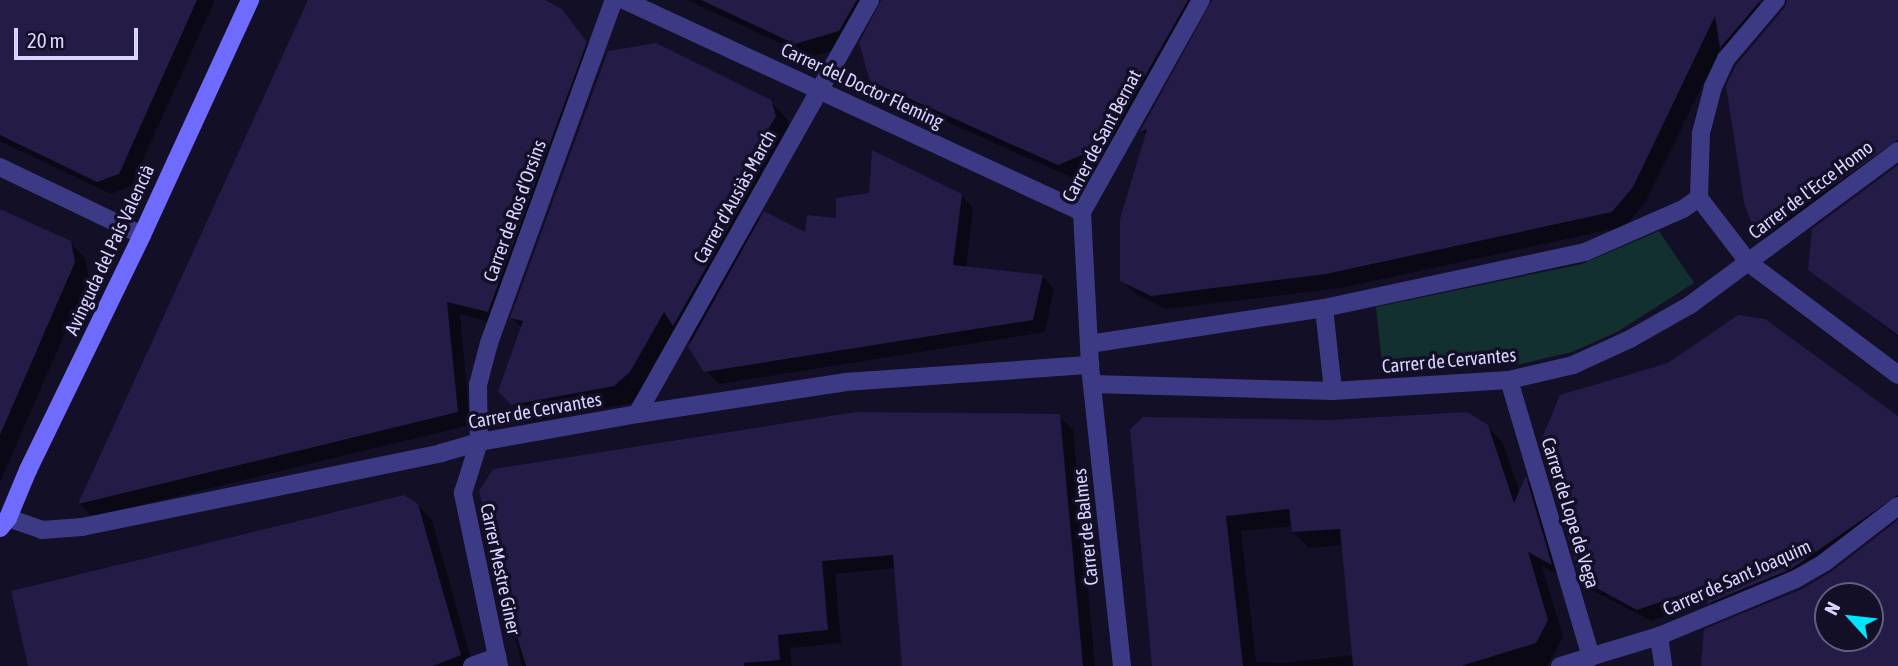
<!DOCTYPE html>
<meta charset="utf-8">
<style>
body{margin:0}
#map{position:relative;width:1898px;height:666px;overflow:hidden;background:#130f26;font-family:"Asap Condensed",sans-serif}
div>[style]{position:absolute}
.green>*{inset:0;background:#12302f}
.shadow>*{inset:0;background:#0007}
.building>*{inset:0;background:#241b47}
.minor>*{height:18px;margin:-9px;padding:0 9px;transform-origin:9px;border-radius:9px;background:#3d3a85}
.secondary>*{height:18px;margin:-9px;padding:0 9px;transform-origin:9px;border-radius:9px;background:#6f6bff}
span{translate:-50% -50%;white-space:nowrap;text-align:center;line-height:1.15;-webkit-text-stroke:7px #130f26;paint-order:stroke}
.street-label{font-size:19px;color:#d9d4ff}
.north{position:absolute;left:1814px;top:582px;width:70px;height:70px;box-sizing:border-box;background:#130f26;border:2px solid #625e7d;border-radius:50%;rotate:297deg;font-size:19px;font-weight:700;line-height:28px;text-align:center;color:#d9d4ff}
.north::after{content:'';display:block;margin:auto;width:24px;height:32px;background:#00e5ff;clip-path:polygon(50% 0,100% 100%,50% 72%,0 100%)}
.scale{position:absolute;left:14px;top:28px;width:124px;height:32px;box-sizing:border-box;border:4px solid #d9d4ff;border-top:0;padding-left:9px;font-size:21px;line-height:24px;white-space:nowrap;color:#d9d4ff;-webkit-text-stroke:5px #130f26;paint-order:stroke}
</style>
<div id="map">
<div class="green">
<i style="clip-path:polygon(1659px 231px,1694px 283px,1617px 332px,1572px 352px,1521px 364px,1383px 372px,1376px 307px,1582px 264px)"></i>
</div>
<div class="shadow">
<i style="clip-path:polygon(0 0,215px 0,131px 186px,111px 194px,0 141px)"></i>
<i style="clip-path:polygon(310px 0,541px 0,561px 10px,599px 56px,501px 325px,460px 314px,470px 425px,92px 517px,80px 504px)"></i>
<i style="clip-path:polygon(687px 0,1748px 0,1759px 3px,1772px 17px,1735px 61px,1721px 47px,1646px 201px,1626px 226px,1341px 288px,1166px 309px,1136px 294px,1121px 280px,1147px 136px,1142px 131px,1213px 3px,1205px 8px,1120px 159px,1073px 178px,886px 95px,872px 80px,883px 3px,874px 8px,853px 45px,810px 57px)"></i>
<i style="clip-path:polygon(1800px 0,1898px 0,1898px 159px,1767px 240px,1755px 227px,1746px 202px)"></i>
<i style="clip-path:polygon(770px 101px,787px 119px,792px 134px,750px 208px,761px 220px,806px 235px,838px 220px,961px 195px,973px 208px,966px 268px,1042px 276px,1054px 289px,1045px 332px,719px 384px,706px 371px,692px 343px,680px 330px,646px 389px,631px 403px,530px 422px,512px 404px,522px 328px,512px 318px)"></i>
<i style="clip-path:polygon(1898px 167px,1898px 337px,1810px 269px)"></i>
<i style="clip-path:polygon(0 210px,70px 242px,85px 258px,89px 278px,0 482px)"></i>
<i style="clip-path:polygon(1059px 416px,1073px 430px,1095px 666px,903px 666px,896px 568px,835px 574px,841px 643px,790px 648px,792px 666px,522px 666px,481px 491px)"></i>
<i style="clip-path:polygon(1898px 418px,1898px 513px,1721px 615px,1709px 601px,1651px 621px,1594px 591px,1581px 578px)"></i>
<i style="clip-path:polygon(evenodd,1487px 426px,1503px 443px,1520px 493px,1526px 479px,1541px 494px,1566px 578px,1542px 566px,1563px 637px,1547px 666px,1154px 666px,1132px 430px,1487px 426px,1293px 526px,1293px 532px,1309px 548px,1343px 545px,1354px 655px,1282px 663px,1256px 662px,1241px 531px,1293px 526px)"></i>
<i style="clip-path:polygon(417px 505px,432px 520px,473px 666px,29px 666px)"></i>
</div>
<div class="building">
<i style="clip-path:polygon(0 0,197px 0,119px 174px,97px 182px,0 135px)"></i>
<i style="clip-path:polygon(308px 0,545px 0,562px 9px,587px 42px,488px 312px,447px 302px,458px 412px,78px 504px)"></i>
<i style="clip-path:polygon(701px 0,857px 0,839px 31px,795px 44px)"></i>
<i style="clip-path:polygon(881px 0,1188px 0,1106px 145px,1058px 165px,870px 81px,859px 43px)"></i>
<i style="clip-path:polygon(1212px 0,1761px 0,1720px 48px,1715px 16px,1633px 187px,1612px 212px,1326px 274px,1151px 296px,1120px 281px,1120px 219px,1147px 129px,1140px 132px)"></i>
<i style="clip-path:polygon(1787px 0,1898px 0,1898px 140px,1815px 198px,1816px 188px,1753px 228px,1744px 203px,1726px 86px,1736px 65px,1785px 7px)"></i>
<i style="clip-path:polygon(656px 43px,771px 100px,776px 116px,731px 193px,744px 200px,673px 326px,664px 312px,630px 372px,614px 386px,511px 405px,498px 391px,523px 321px,510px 318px,608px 51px)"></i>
<i style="clip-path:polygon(872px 150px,962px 194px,953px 265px,1043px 275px,1033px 320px,704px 372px,688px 347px,764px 211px,805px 232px,807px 215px,836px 218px,836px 198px,869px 193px)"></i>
<i style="clip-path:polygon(1898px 165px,1898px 335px,1808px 270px,1812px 229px)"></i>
<i style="clip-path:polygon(0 209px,71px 241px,75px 262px,0 435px)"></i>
<i style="clip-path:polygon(1738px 315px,1765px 319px,1898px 416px,1898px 495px,1791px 569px,1707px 604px,1709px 585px,1637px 610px,1580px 579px,1540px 443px,1560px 395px,1668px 363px)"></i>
<i style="clip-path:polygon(856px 412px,1060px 414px,1083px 666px,902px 666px,893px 555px,822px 561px,828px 630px,778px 635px,780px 660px,744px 663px,744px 666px,526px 666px,516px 633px,513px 634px,479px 491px,493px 469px)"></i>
<i style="clip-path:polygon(1467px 412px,1488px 425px,1514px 503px,1526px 476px,1552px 565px,1528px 552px,1548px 620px,1536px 643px,1461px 666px,1353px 666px,1340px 529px,1292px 532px,1289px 509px,1226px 516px,1243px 666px,1152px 666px,1130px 429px,1143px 417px,1329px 420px)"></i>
<i style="clip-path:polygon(404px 495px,418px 504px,461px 655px,433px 666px,28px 666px,11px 591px)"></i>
<i style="clip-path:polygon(evenodd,1898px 520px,1898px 666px,1701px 666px,1704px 629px,1802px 589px,1832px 571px,1898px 520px,1828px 596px,1870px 596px,1870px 638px,1828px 638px,1828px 596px)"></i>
</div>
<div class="minor">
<i style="left:624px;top:0;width:505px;rotate:24.84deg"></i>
<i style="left:1776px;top:0;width:77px;rotate:130.3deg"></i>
<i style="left:1726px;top:59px;width:31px;rotate:115deg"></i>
<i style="left:1713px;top:87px;width:48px;rotate:104.6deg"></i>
<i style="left:1701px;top:133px;width:65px;rotate:91.8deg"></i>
<i style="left:1699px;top:198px;width:82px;rotate:52.4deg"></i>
<i style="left:1749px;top:263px;width:186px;rotate:36.9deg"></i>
<i style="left:0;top:167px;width:157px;rotate:25.6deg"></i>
<i style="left:1324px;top:308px;width:83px;rotate:83.8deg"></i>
<i style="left:1089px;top:344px;width:238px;rotate:-8.7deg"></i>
<i style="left:1324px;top:308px;width:267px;rotate:-12.1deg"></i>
<i style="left:1585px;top:252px;width:107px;rotate:-23.7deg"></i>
<i style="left:1683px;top:209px;width:19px;rotate:-35deg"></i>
<i style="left:1509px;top:380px;width:289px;rotate:73.5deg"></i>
<i style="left:1093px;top:384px;width:240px;rotate:1.7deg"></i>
<i style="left:1333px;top:391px;width:176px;rotate:-3.6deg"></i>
<i style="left:1509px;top:380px;width:66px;rotate:-13.2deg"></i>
<i style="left:1573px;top:365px;width:63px;rotate:-24.5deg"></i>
<i style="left:1630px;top:339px;width:69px;rotate:-29.5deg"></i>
<i style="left:1690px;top:305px;width:259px;rotate:-36.5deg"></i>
<i style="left:637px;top:414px;width:475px;rotate:-60.6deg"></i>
<i style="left:8px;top:518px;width:36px;rotate:19deg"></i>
<i style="left:42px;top:530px;width:40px;rotate:-4.3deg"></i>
<i style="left:82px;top:527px;width:367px;rotate:-11.6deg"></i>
<i style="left:441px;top:453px;width:40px;rotate:-16deg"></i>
<i style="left:479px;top:442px;width:160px;rotate:-10deg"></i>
<i style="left:637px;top:414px;width:210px;rotate:-8.7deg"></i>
<i style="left:845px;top:382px;width:246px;rotate:-4deg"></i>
<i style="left:1659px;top:636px;width:30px;rotate:82deg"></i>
<i style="left:472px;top:666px;width:27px;rotate:-20deg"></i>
<i style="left:499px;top:666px;width:177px;rotate:-101.8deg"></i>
<i style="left:463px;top:493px;width:53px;rotate:-72.6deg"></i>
<i style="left:479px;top:442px;width:57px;rotate:-91deg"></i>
<i style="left:478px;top:385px;width:43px;rotate:-75.3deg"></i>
<i style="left:489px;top:343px;width:365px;rotate:-70deg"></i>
<i style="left:1122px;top:666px;width:303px;rotate:-96.1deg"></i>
<i style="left:1090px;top:365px;width:153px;rotate:-93deg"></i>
<i style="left:1082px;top:212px;width:243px;rotate:-60.7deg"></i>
<i style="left:1560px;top:666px;width:103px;rotate:-16.9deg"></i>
<i style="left:1659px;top:636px;width:148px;rotate:-22.6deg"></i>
<i style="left:1796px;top:579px;width:34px;rotate:-30deg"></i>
<i style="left:1825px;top:562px;width:92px;rotate:-37.5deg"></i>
</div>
<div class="secondary">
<i style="left:0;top:528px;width:13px;rotate:-51deg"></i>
<i style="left:8px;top:518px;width:52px;rotate:-67.4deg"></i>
<i style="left:28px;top:470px;width:261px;rotate:-64.1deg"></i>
<i style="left:142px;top:235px;width:259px;rotate:-65.3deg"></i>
</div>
<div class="street-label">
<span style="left:862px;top:86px;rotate:25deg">Carrer del Doctor Fleming</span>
<span style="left:1102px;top:136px;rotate:-62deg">Carrer de Sant Bernat</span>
<span style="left:1811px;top:190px;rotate:-37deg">Carrer de l'Ecce Homo</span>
<span style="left:735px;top:197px;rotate:-61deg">Carrer d'Ausiàs March</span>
<span style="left:515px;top:211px;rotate:-70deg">Carrer de Ros d'Orsins</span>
<span style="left:110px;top:250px;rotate:-65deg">Avinguda del País Valencià</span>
<span style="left:1449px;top:361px;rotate:-5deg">Carrer de Cervantes</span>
<span style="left:535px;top:411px;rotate:-10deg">Carrer de Cervantes</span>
<span style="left:1570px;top:513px;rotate:73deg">Carrer de Lope de Vega</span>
<span style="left:1086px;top:527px;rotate:-96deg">Carrer de Balmes</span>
<span style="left:500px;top:569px;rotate:78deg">Carrer Mestre Giner</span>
<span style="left:1737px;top:578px;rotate:-24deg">Carrer de Sant Joaquim</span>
</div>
<div class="north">N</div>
<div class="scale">20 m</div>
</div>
